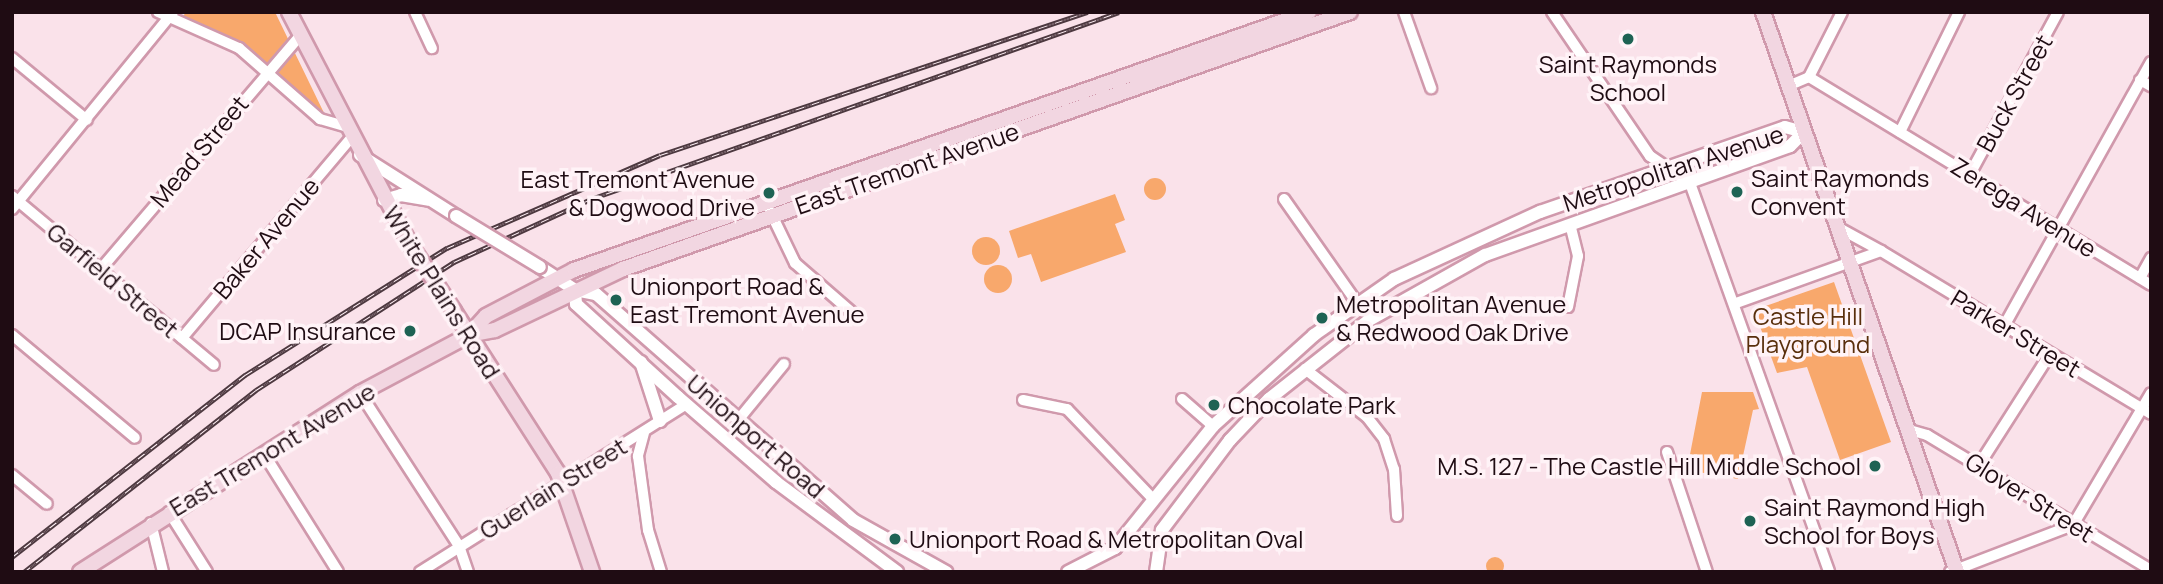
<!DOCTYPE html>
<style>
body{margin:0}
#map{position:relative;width:2163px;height:584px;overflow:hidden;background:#fae2ea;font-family:Manrope,sans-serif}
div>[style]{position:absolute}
.green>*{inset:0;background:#f8a86c}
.round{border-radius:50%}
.roads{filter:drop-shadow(2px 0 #d099ac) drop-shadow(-2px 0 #d099ac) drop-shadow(0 2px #d099ac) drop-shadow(0 -2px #d099ac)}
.minor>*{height:10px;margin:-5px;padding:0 5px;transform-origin:5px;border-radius:5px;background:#fff}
.tertiary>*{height:12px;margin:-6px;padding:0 6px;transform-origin:6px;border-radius:6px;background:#fff}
.secondary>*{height:14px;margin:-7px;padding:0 7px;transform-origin:7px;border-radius:7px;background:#f2d6e1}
.rail>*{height:5px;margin-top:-2.5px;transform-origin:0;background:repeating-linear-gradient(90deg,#fff3f7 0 8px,#4d3940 0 16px);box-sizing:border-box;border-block:2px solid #4d3940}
.bridges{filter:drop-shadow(2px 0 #d099ac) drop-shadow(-2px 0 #d099ac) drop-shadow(0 2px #d099ac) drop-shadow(0 -2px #d099ac)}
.tertiary-bridge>*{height:12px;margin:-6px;padding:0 6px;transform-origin:6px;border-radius:6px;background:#fff}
.secondary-bridge>*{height:14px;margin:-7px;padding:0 7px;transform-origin:7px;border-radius:7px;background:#f2d6e1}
.dots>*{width:19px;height:19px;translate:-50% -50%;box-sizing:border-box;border:4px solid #fff3f7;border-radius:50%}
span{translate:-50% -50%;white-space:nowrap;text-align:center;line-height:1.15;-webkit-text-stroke:7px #fff3f7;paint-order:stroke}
.poi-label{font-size:24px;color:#1f0c13}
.left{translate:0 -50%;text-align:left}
.right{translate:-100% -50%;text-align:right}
.street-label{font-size:24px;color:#1f0c13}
.park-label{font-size:24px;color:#592f0c}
.frame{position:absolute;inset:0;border:14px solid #1f0c13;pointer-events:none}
</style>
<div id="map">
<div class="green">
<i style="clip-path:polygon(185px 12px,275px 12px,325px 115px,243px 45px,183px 19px)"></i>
<i class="round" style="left:1144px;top:178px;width:22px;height:22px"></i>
<i style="clip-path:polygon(1115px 194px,1125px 220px,1115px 224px,1126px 252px,1041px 282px,1031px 254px,1018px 258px,1009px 231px)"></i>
<i class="round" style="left:972px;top:237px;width:28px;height:28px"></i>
<i class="round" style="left:984px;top:265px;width:28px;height:28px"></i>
<i style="clip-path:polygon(1834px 282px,1891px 442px,1840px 460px,1807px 367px,1777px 373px,1754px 310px)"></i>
<i style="clip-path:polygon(1702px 392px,1753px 392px,1759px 409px,1753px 410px,1738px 479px,1687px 470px)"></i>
<i class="round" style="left:1486px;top:557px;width:18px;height:18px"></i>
</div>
<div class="roads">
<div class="minor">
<i style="left:158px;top:12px;width:89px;rotate:24deg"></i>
<i style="left:239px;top:48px;width:108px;rotate:41.2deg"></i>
<i style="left:320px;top:119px;width:26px;rotate:16deg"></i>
<i style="left:415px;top:12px;width:40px;rotate:65deg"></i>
<i style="left:1404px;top:12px;width:81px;rotate:70.4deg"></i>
<i style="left:1552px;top:12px;width:174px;rotate:55.8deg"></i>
<i style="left:1650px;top:156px;width:48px;rotate:34deg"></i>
<i style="left:1690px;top:183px;width:413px;rotate:70.3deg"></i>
<i style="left:12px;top:58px;width:97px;rotate:39.6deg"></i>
<i style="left:1809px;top:77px;width:400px;rotate:31.3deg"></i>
<i style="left:1809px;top:77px;width:73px;rotate:-63.1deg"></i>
<i style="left:2140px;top:80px;width:13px;rotate:29deg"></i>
<i style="left:1788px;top:86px;width:23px;rotate:-23deg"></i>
<i style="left:1900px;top:132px;width:134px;rotate:-63.8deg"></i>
<i style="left:1970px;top:174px;width:184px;rotate:-61.5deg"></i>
<i style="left:12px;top:196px;width:263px;rotate:39.9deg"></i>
<i style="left:1284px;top:199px;width:127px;rotate:54.9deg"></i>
<i style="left:12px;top:209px;width:254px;rotate:-50.7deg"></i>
<i style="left:770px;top:211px;width:58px;rotate:64.3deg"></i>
<i style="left:795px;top:263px;width:81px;rotate:41deg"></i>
<i style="left:1837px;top:227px;width:50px;rotate:28.6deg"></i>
<i style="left:100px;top:270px;width:308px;rotate:-49.5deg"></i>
<i style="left:2140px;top:278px;width:23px;rotate:-61deg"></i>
<i style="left:1736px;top:303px;width:154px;rotate:-19.7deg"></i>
<i style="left:1881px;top:251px;width:315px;rotate:31.1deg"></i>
<i style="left:1568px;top:307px;width:52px;rotate:-78.9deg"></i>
<i style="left:1578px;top:256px;width:32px;rotate:-104deg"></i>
<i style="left:2004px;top:326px;width:302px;rotate:-60.9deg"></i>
<i style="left:12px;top:335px;width:160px;rotate:39.9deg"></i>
<i style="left:182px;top:338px;width:262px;rotate:-49.8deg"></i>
<i style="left:1305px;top:369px;width:78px;rotate:37.7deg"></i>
<i style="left:1367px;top:417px;width:28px;rotate:52deg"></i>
<i style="left:1384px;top:439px;width:32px;rotate:72deg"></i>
<i style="left:1394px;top:469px;width:47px;rotate:86.3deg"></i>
<i style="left:360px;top:393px;width:182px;rotate:57.1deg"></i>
<i style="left:459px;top:546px;width:28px;rotate:71deg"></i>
<i style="left:1182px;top:399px;width:41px;rotate:41.1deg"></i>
<i style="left:1023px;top:400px;width:45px;rotate:11.6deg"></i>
<i style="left:1067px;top:409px;width:124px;rotate:46.3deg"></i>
<i style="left:739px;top:419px;width:71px;rotate:-50.7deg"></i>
<i style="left:1906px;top:429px;width:22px;rotate:16deg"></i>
<i style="left:1927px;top:435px;width:262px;rotate:31.1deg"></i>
<i style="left:644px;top:433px;width:24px;rotate:105deg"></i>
<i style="left:638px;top:456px;width:75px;rotate:82.3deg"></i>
<i style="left:648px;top:530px;width:44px;rotate:72.8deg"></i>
<i style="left:1667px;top:452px;width:126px;rotate:71.6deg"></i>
<i style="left:264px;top:454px;width:139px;rotate:57.9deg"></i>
<i style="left:1979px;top:465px;width:132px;rotate:-57.4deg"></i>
<i style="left:12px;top:475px;width:45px;rotate:39.6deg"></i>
<i style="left:169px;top:512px;width:71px;rotate:57.7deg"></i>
<i style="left:151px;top:523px;width:50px;rotate:76.2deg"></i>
<i style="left:2073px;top:525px;width:153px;rotate:-59.4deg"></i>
<i style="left:420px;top:572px;width:315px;rotate:-32.2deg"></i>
<i style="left:1950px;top:572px;width:132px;rotate:-20.9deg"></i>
</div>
<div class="tertiary">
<i style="left:360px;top:155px;width:114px;rotate:32.4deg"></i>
<i style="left:384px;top:200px;width:18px;rotate:-16deg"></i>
<i style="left:401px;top:195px;width:27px;rotate:10deg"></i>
<i style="left:540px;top:267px;width:42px;rotate:33.3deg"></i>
<i style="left:575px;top:290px;width:21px;rotate:11deg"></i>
<i style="left:596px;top:294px;width:342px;rotate:41.3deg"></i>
<i style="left:853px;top:520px;width:107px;rotate:29.2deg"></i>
<i style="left:575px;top:290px;width:14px;rotate:86deg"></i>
<i style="left:576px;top:304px;width:138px;rotate:42.4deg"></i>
<i style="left:678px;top:397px;width:130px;rotate:40.9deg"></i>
<i style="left:776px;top:482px;width:151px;rotate:36.6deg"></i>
<i style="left:641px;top:362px;width:62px;rotate:72.1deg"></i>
<i style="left:1068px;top:572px;width:53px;rotate:-27.1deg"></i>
<i style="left:1115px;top:548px;width:156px;rotate:-51.2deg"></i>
<i style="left:1213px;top:426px;width:136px;rotate:-42deg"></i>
<i style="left:1314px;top:335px;width:98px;rotate:-35deg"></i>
<i style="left:1394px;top:279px;width:161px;rotate:-24.7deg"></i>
<i style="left:1540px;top:212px;width:259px;rotate:-19.1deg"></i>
<i style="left:1785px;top:127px;width:20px;rotate:15deg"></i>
<i style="left:1804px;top:132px;width:20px;rotate:135deg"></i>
<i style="left:1790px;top:146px;width:324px;rotate:160.3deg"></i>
<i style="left:1485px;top:255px;width:133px;rotate:150.7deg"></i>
<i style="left:1369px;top:320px;width:127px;rotate:141.7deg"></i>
<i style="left:1269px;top:399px;width:57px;rotate:133.6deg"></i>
<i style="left:1230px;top:440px;width:113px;rotate:127.1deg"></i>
<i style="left:1162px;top:530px;width:42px;rotate:98.1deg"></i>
</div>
<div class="secondary">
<i style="left:289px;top:12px;width:258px;rotate:62.5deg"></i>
<i style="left:1763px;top:12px;width:593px;rotate:70.89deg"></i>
<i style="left:454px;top:311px;width:193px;rotate:57.3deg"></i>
<i style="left:558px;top:473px;width:105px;rotate:71deg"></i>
<i style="left:469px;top:335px;width:25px;rotate:-48deg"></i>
<i style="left:486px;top:316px;width:99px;rotate:-27.6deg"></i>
<i style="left:574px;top:270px;width:779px;rotate:-19.34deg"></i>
<i style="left:80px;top:572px;width:332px;rotate:-32.6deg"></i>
<i style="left:360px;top:393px;width:123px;rotate:-28deg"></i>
<i style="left:469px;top:335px;width:26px;rotate:-11deg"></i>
<i style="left:495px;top:330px;width:142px;rotate:-25.5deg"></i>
<i style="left:623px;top:269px;width:771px;rotate:-19.47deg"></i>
</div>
</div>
<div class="rail">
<i style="left:12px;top:557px;width:296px;rotate:-38deg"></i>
<i style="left:245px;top:375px;width:239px;rotate:-32.2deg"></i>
<i style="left:447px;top:248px;width:232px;rotate:-23.6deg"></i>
<i style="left:660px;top:155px;width:451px;rotate:-18.5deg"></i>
<i style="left:24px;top:572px;width:295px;rotate:-38.1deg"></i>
<i style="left:256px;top:390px;width:236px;rotate:-32.9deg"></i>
<i style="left:454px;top:262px;width:151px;rotate:-24.7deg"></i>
<i style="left:591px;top:199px;width:560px;rotate:-19.5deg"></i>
</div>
<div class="bridges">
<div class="tertiary-bridge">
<i style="left:456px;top:216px;width:98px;rotate:31.3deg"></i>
</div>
<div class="secondary-bridge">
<i style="left:408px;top:241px;width:84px;rotate:56.7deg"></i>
</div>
</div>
<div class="dots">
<i style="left:1628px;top:39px;background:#1e6354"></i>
<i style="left:1737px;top:192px;background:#1e6354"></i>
<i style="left:769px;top:193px;background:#1e6354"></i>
<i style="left:616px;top:300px;background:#1e6354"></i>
<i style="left:1322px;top:318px;background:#1e6354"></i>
<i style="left:410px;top:331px;background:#1e6354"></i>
<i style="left:1214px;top:405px;background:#1e6354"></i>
<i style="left:1875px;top:466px;background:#1e6354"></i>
<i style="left:1750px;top:521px;background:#1e6354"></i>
<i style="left:895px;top:539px;background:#1e6354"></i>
</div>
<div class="poi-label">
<span style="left:1628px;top:78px">Saint Raymonds<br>School</span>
<span class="left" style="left:1751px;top:192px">Saint Raymonds<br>Convent</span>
<span class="right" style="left:755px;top:193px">East Tremont Avenue<br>&amp; Dogwood Drive</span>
<span class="left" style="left:630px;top:300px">Unionport Road &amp;<br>East Tremont Avenue</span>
<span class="left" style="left:1336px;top:318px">Metropolitan Avenue<br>&amp; Redwood Oak Drive</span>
<span class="right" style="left:396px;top:331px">DCAP Insurance</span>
<span class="left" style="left:1228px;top:405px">Chocolate Park</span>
<span class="right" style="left:1861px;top:466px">M.S. 127 - The Castle Hill Middle School</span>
<span class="left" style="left:1764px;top:521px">Saint Raymond High<br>School for Boys</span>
<span class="left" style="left:909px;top:539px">Unionport Road &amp; Metropolitan Oval</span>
</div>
<div class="street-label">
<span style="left:2014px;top:93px;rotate:-61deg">Buck Street</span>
<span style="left:199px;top:151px;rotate:-50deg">Mead Street</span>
<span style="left:907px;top:168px;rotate:-19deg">East Tremont Avenue</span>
<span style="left:1673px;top:168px;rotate:-18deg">Metropolitan Avenue</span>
<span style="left:2024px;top:207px;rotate:32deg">Zerega Avenue</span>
<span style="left:266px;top:238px;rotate:-50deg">Baker Avenue</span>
<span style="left:113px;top:280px;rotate:40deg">Garfield Street</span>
<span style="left:442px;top:292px;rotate:58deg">White Plains Road</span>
<span style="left:2016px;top:333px;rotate:31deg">Parker Street</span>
<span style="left:756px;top:436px;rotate:41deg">Unionport Road</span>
<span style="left:272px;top:449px;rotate:-31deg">East Tremont Avenue</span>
<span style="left:553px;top:488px;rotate:-32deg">Guerlain Street</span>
<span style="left:2030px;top:497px;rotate:32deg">Glover Street</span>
</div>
<div class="park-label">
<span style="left:1808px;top:330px">Castle Hill<br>Playground</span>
</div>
<div class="frame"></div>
</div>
